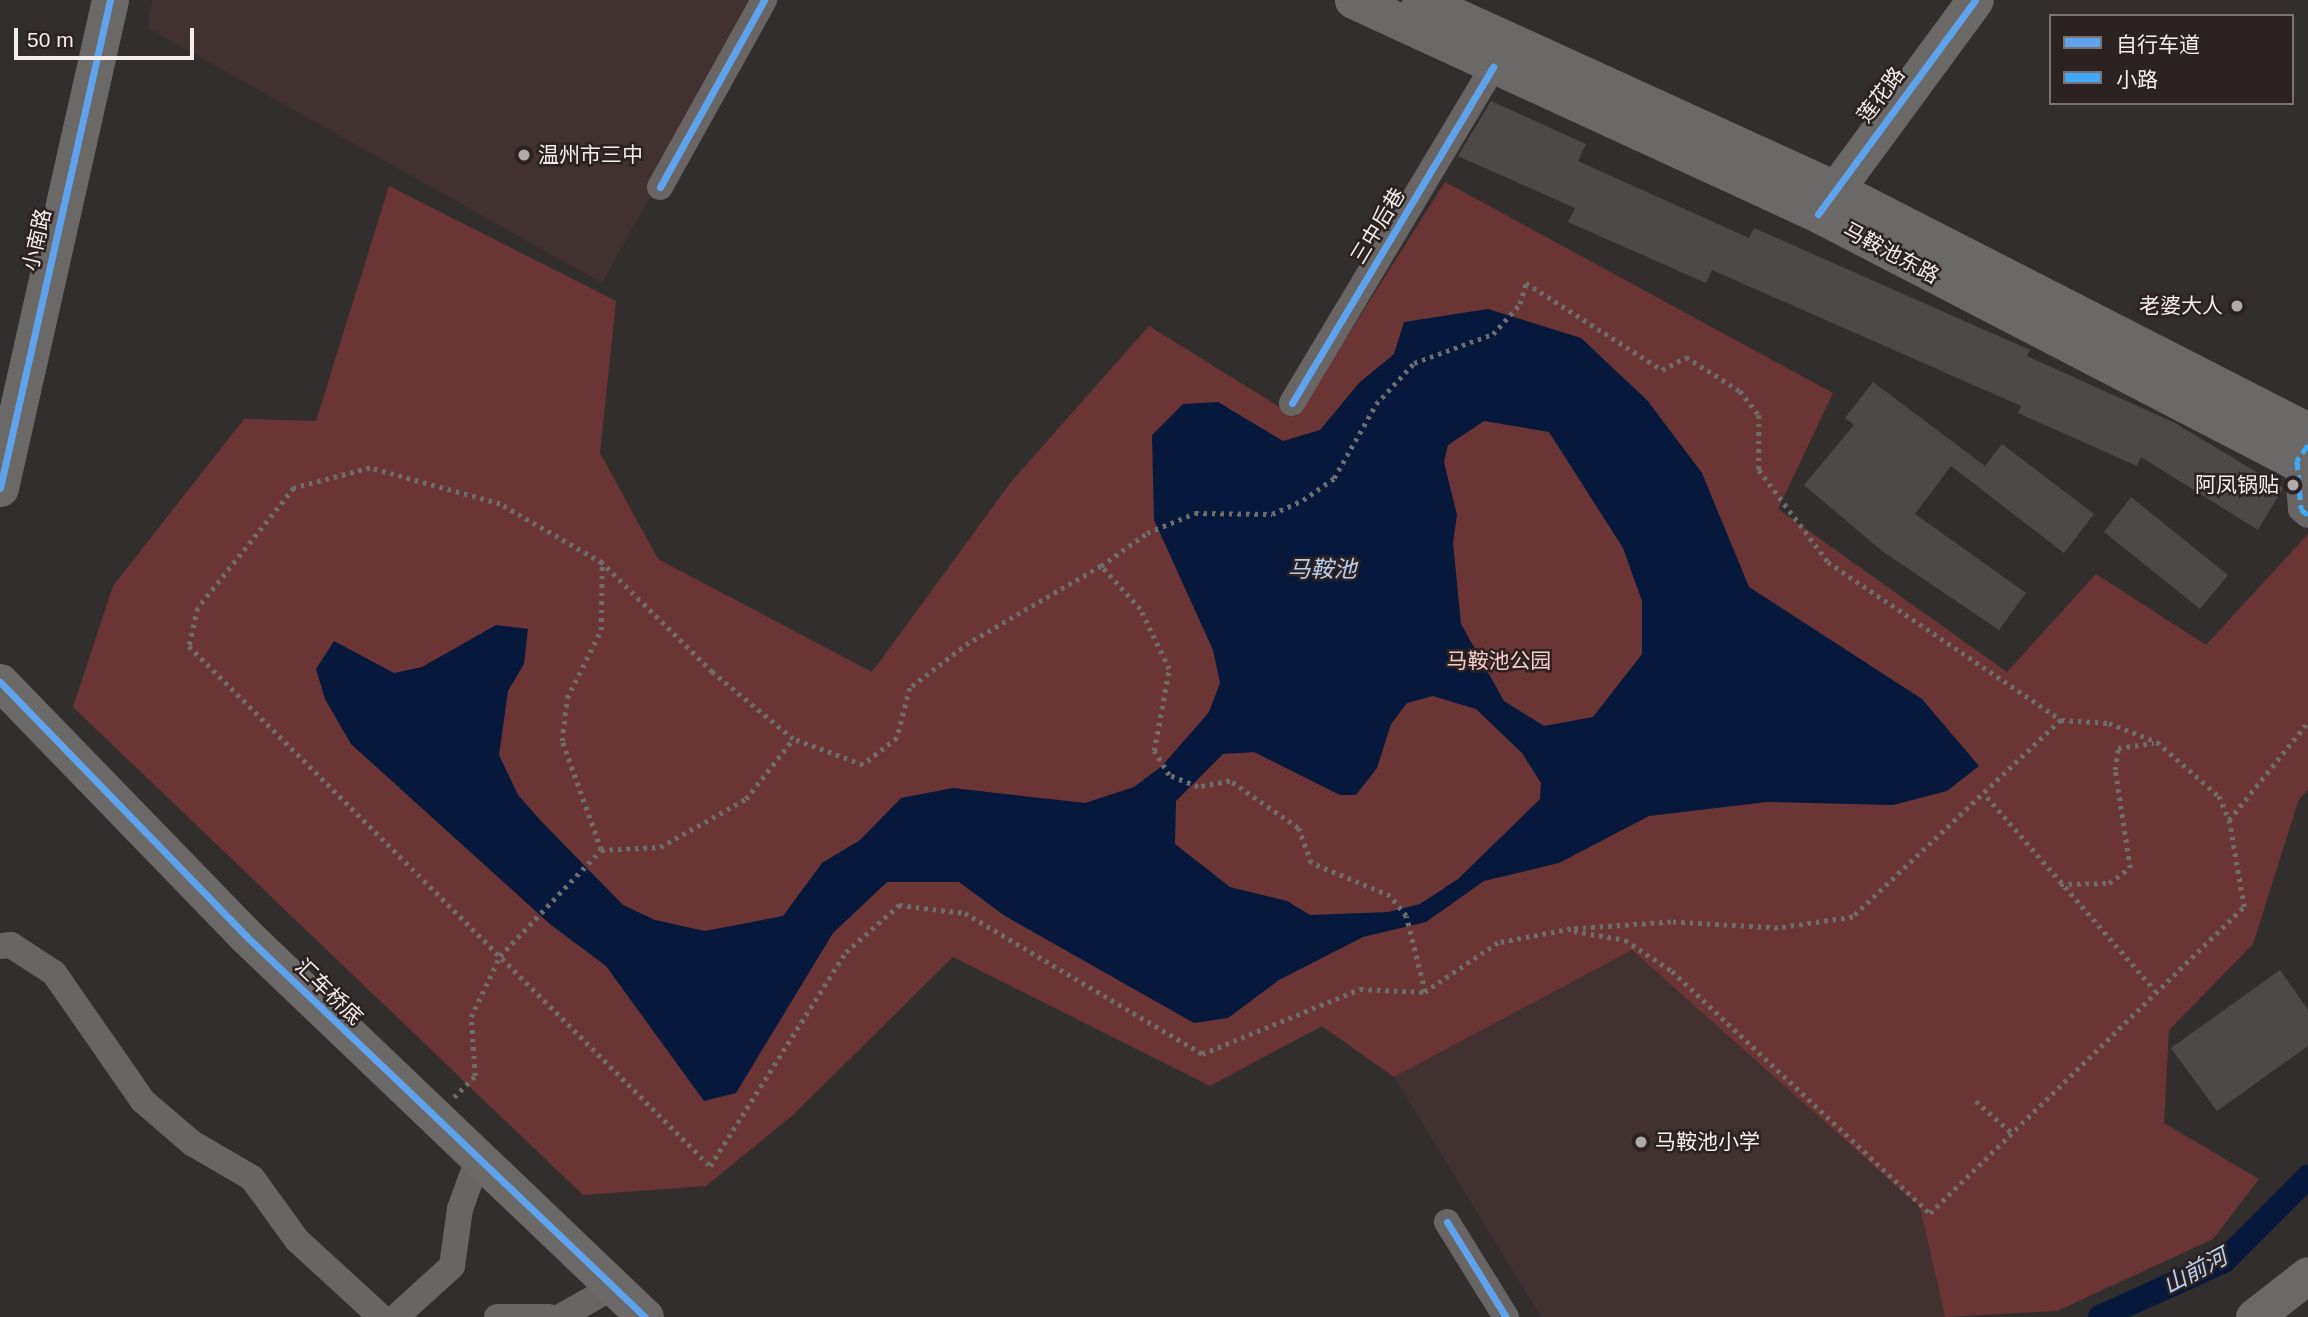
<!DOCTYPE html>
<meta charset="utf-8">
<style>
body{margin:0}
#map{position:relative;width:2308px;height:1317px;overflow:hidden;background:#332e2e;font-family:Arial,"Noto Sans SC",sans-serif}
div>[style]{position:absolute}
.built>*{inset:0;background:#413131}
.green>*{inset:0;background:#6b3535}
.water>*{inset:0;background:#06183b}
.canal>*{height:24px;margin:-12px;padding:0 12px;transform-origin:12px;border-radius:12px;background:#06183b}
.building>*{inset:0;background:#4d4949}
.path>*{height:4.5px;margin-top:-2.25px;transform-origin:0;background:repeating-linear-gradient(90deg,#6f6c6c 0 3.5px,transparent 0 8.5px)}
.street>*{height:26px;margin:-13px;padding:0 13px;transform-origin:13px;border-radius:13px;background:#696565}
.secondary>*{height:37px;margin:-18.5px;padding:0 18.5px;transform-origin:18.5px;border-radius:18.5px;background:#6b6868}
.quiet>*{height:5px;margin-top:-2.5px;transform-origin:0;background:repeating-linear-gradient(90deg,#3fa9f5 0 10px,transparent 0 15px)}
.cycleway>*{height:7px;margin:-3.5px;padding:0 3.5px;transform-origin:3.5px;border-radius:3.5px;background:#60a3ed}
.dots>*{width:19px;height:19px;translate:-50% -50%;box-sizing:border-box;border:4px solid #2b2221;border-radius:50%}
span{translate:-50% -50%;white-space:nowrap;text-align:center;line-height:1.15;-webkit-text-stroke:5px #2b2221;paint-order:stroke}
.street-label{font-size:21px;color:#f4eded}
.poi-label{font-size:21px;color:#f4eded}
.left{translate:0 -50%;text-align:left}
.right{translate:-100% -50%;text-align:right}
.park-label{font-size:21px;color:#f8cbc9}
.water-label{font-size:23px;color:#bbd0f1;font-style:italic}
.legend{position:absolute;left:2049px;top:14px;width:245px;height:91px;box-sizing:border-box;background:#2b2221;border:2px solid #7b7373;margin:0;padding:9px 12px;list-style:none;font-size:21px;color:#f4eded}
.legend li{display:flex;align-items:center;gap:14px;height:35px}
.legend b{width:35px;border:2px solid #7b7373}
.scale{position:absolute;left:14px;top:28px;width:180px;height:32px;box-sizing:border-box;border:4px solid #f4eded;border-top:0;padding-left:9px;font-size:21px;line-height:24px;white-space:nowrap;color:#f4eded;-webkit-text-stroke:5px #2b2221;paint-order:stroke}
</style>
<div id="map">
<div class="built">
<i style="clip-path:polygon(152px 0,760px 0,602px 283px,148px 28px)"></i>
<i style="clip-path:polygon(1632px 950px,1920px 1207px,1945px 1317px,1541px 1317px,1394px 1077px)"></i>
</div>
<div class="green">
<i style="clip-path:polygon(1445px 182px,1833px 393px,1778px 509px,2007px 672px,2096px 574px,2206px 645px,2308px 534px,2308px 790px,2299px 799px,2253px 944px,2169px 1030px,2164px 1123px,2259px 1179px,2213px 1239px,2057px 1311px,1945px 1317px,1920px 1207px,1632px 950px,1394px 1077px,1322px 1026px,1210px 1086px,953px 957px,793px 1115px,706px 1186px,583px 1195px,73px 707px,113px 586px,244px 419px,316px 421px,389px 186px,616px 301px,600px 453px,658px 559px,872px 672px,1011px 482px,1149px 326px,1296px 417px)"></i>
</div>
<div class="water">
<i style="clip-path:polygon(evenodd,1488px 309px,1581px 338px,1647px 400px,1702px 473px,1749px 587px,1922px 699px,1979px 766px,1947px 791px,1893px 805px,1767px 802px,1649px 816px,1559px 863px,1484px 881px,1426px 922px,1363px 937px,1279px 980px,1228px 1018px,1194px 1023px,1005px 916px,959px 882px,887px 882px,833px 933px,736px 1093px,704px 1101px,606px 966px,551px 925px,351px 744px,325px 699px,316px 669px,334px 641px,394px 673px,422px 667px,496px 625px,528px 629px,524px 664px,508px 691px,499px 755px,518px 795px,541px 821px,623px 905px,655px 920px,705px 931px,783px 916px,822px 863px,860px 840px,901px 798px,953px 788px,1085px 803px,1134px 787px,1162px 766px,1209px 712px,1220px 683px,1213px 650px,1154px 520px,1152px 435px,1183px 404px,1218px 402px,1283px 441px,1320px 430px,1359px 383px,1394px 354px,1404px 322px,1488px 309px,1484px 421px,1549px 432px,1623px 548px,1642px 601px,1642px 654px,1593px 717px,1544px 726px,1504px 701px,1461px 624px,1453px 543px,1457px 515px,1444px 462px,1448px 445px,1484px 421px,1488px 309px,1433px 696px,1476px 709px,1522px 753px,1541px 783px,1540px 799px,1458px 879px,1420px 904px,1388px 912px,1310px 915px,1287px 901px,1230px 887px,1175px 844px,1176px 801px,1223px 754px,1254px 752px,1340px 795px,1356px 795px,1377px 768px,1391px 724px,1407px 703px,1433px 696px)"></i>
</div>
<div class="canal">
<i style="left:2100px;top:1317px;width:136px;rotate:-24.3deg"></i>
<i style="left:2224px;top:1261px;width:119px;rotate:-45deg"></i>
</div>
<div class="building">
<i style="clip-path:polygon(1491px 101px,1586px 144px,1578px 161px,1749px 238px,1754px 228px,2030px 350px,2027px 356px,2175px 423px,2283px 488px,2258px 530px,2141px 457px,2137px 466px,2018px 413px,2021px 406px,1712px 270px,1706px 283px,1568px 222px,1575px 208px,1458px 156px)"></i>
<i style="clip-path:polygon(1873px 382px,1985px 466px,2002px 444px,2094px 514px,2064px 553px,1951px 466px,1915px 514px,2026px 593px,1999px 630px,1882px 551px,1804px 485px,1854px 425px,1845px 418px)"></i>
<i style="clip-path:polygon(2131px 497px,2228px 575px,2200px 609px,2104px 532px)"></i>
<i style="clip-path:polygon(2280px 970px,2308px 1010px,2308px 1046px,2217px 1111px,2171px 1048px)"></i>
</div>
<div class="path">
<i style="left:1101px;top:566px;width:153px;rotate:149.7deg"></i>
<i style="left:969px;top:643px;width:74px;rotate:142.7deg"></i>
<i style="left:910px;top:688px;width:52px;rotate:104.6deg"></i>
<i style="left:897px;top:738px;width:43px;rotate:141.5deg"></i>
<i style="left:863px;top:765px;width:75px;rotate:-159.6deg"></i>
<i style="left:793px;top:739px;width:105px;rotate:-140.4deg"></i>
<i style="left:712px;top:672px;width:155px;rotate:-135.3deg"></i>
<i style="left:602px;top:563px;width:118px;rotate:-150deg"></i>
<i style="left:500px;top:504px;width:135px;rotate:-164.5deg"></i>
<i style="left:370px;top:468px;width:79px;rotate:165.3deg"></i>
<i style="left:294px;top:488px;width:154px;rotate:128.7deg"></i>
<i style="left:198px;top:608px;width:39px;rotate:103deg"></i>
<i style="left:189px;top:646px;width:736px;rotate:44.94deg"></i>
<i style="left:710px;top:1166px;width:254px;rotate:-57.6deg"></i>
<i style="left:846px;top:952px;width:71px;rotate:-41.6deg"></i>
<i style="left:899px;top:905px;width:66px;rotate:6.9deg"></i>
<i style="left:965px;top:913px;width:276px;rotate:30.7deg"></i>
<i style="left:1202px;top:1054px;width:171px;rotate:-22.4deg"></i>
<i style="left:1360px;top:989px;width:65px;rotate:2.6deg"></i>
<i style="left:2061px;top:720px;width:286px;rotate:136.6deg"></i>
<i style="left:1853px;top:917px;width:76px;rotate:171.7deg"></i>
<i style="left:1778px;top:928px;width:107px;rotate:-176.8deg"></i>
<i style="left:1671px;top:922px;width:100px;rotate:176deg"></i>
<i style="left:1571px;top:929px;width:74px;rotate:169.1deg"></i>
<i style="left:1498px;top:943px;width:88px;rotate:146.1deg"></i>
<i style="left:1425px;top:992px;width:78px;rotate:-104deg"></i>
<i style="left:1406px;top:916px;width:26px;rotate:-129deg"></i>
<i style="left:1390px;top:896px;width:86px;rotate:-157.3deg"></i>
<i style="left:1311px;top:863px;width:37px;rotate:-110deg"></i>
<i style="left:1298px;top:828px;width:83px;rotate:-145.3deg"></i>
<i style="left:1230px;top:781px;width:33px;rotate:169deg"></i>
<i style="left:1198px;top:787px;width:31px;rotate:-158deg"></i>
<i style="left:1169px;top:775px;width:28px;rotate:-122deg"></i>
<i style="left:1154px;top:751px;width:83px;rotate:-79.6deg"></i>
<i style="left:1169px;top:669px;width:67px;rotate:-115.8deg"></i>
<i style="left:1140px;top:609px;width:58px;rotate:-132.2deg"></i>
<i style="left:1101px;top:566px;width:57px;rotate:-35.7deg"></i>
<i style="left:1147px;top:533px;width:52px;rotate:-22.6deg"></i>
<i style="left:1195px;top:513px;width:77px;rotate:0.7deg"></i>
<i style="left:1272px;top:514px;width:34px;rotate:-24deg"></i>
<i style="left:1303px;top:500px;width:38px;rotate:-35deg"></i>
<i style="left:1334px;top:478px;width:85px;rotate:-60.4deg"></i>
<i style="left:1376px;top:404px;width:56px;rotate:-47.2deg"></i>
<i style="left:1414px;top:363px;width:84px;rotate:-20.2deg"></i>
<i style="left:1493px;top:334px;width:40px;rotate:-48deg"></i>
<i style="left:1520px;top:304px;width:22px;rotate:-74deg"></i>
<i style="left:1526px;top:283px;width:161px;rotate:32.6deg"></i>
<i style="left:1662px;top:370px;width:27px;rotate:-28deg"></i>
<i style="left:1686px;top:357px;width:64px;rotate:32.2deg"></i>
<i style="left:1740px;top:391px;width:31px;rotate:52deg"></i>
<i style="left:1759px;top:415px;width:55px;rotate:90deg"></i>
<i style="left:1759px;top:470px;width:115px;rotate:53.1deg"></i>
<i style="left:1828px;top:562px;width:282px;rotate:34.1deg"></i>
<i style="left:2061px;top:720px;width:48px;rotate:3.6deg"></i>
<i style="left:2109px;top:723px;width:52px;rotate:21.6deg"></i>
<i style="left:2157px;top:742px;width:82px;rotate:41.1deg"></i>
<i style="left:2219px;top:796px;width:26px;rotate:67deg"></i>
<i style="left:2229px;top:820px;width:126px;rotate:-51.1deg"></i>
<i style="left:1987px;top:797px;width:256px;rotate:49deg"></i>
<i style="left:601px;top:850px;width:116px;rotate:-109.7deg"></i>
<i style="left:562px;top:741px;width:43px;rotate:-83.4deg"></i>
<i style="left:567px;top:698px;width:76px;rotate:-63.4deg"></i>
<i style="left:601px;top:630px;width:66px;rotate:-89.1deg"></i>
<i style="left:2060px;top:884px;width:49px;rotate:-1.2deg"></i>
<i style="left:2109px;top:883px;width:26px;rotate:-36deg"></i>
<i style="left:2130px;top:868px;width:99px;rotate:-98.7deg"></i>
<i style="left:2115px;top:770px;width:22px;rotate:-82deg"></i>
<i style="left:2118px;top:748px;width:36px;rotate:-8deg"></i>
<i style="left:1574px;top:931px;width:52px;rotate:10deg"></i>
<i style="left:1625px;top:940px;width:56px;rotate:33.4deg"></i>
<i style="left:1672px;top:971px;width:354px;rotate:43.2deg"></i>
<i style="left:1930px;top:1213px;width:438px;rotate:-44.3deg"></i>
<i style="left:2244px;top:907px;width:88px;rotate:-99.8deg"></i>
<i style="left:454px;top:1097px;width:30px;rotate:-45deg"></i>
<i style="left:475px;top:1076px;width:59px;rotate:-93.9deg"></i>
<i style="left:471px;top:1017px;width:68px;rotate:-64.6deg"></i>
<i style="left:500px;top:956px;width:146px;rotate:-46.4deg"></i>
<i style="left:601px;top:850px;width:59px;rotate:-2.9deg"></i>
<i style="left:660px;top:847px;width:98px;rotate:-29.2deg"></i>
<i style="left:746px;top:799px;width:76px;rotate:-51.9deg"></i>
<i style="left:1976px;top:1101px;width:47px;rotate:41.5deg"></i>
</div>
<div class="street">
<i style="left:660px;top:187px;width:214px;rotate:-60.9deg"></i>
<i style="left:1292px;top:403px;width:392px;rotate:-59.1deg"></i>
<i style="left:2303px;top:452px;width:10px;rotate:127deg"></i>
<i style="left:2297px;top:460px;width:49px;rotate:85.3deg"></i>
<i style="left:2301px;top:509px;width:9px;rotate:41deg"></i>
<i style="left:0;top:946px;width:11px;rotate:-5deg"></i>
<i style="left:11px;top:945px;width:51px;rotate:33.1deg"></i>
<i style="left:54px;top:973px;width:156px;rotate:55.2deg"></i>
<i style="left:143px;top:1101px;width:65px;rotate:40.6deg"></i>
<i style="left:192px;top:1143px;width:69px;rotate:30.3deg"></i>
<i style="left:252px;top:1178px;width:77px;rotate:54deg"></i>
<i style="left:297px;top:1240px;width:114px;rotate:42.5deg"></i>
<i style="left:1447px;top:1222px;width:112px;rotate:58.2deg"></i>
<i style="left:396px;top:1317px;width:76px;rotate:-42.3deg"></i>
<i style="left:452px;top:1266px;width:58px;rotate:-82deg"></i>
<i style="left:460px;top:1209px;width:53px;rotate:-70.2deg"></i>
<i style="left:497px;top:1317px;width:52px"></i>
<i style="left:560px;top:1317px;width:61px;rotate:-29.5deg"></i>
</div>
<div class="secondary">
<i style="left:1353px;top:0;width:512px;rotate:24.71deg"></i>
<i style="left:1818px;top:214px;width:552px;rotate:27.4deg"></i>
<i style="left:1420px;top:0;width:454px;rotate:24.5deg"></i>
<i style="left:1833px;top:188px;width:534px;rotate:27.09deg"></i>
<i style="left:1822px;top:208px;width:258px;rotate:-53.7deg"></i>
<i style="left:0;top:488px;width:500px;rotate:-77.3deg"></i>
<i style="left:0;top:682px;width:352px;rotate:45.9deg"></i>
<i style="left:245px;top:935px;width:553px;rotate:43.68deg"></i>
<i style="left:2254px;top:1317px;width:68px;rotate:-37.9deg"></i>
</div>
<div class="quiet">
<i style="left:2308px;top:445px;width:19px;rotate:126deg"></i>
<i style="left:2297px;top:460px;width:49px;rotate:85.3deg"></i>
<i style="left:2301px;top:509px;width:9px;rotate:41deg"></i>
</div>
<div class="cycleway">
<i style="left:660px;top:187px;width:214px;rotate:-60.9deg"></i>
<i style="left:1818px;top:214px;width:265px;rotate:-53.7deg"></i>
<i style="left:1292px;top:403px;width:392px;rotate:-59.1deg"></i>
<i style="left:0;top:488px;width:500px;rotate:-77.3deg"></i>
<i style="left:0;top:682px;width:352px;rotate:45.9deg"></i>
<i style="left:245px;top:935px;width:553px;rotate:43.68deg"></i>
<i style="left:1447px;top:1222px;width:112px;rotate:58.2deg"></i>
</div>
<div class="dots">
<i style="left:524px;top:155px;background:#b0aaaa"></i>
<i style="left:2237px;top:306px;background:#b0aaaa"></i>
<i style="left:2293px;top:485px;background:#b0aaaa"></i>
<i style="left:1641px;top:1142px;background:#b0aaaa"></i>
</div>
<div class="street-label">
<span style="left:1881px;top:95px;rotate:-53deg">莲花路</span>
<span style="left:1378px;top:226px;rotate:-59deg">三中后巷</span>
<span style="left:37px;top:240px;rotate:-77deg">小南路</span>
<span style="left:1891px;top:253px;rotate:28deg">马鞍池东路</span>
<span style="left:329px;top:992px;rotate:44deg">汇车桥底</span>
</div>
<div class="poi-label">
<span class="left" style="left:538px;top:155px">温州市三中</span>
<span class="right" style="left:2223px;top:306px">老婆大人</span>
<span class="right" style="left:2279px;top:485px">阿凤锅贴</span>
<span class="left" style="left:1655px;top:1142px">马鞍池小学</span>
</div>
<div class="park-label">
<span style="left:1499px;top:661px">马鞍池公园</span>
</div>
<div class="water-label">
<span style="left:1322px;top:569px">马鞍池</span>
<span style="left:2195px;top:1271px;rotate:-28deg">山前河</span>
</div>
<ul class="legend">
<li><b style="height:9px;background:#60a3ed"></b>自行车道</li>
<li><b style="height:9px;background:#3fa9f5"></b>小路</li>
</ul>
<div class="scale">50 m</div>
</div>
